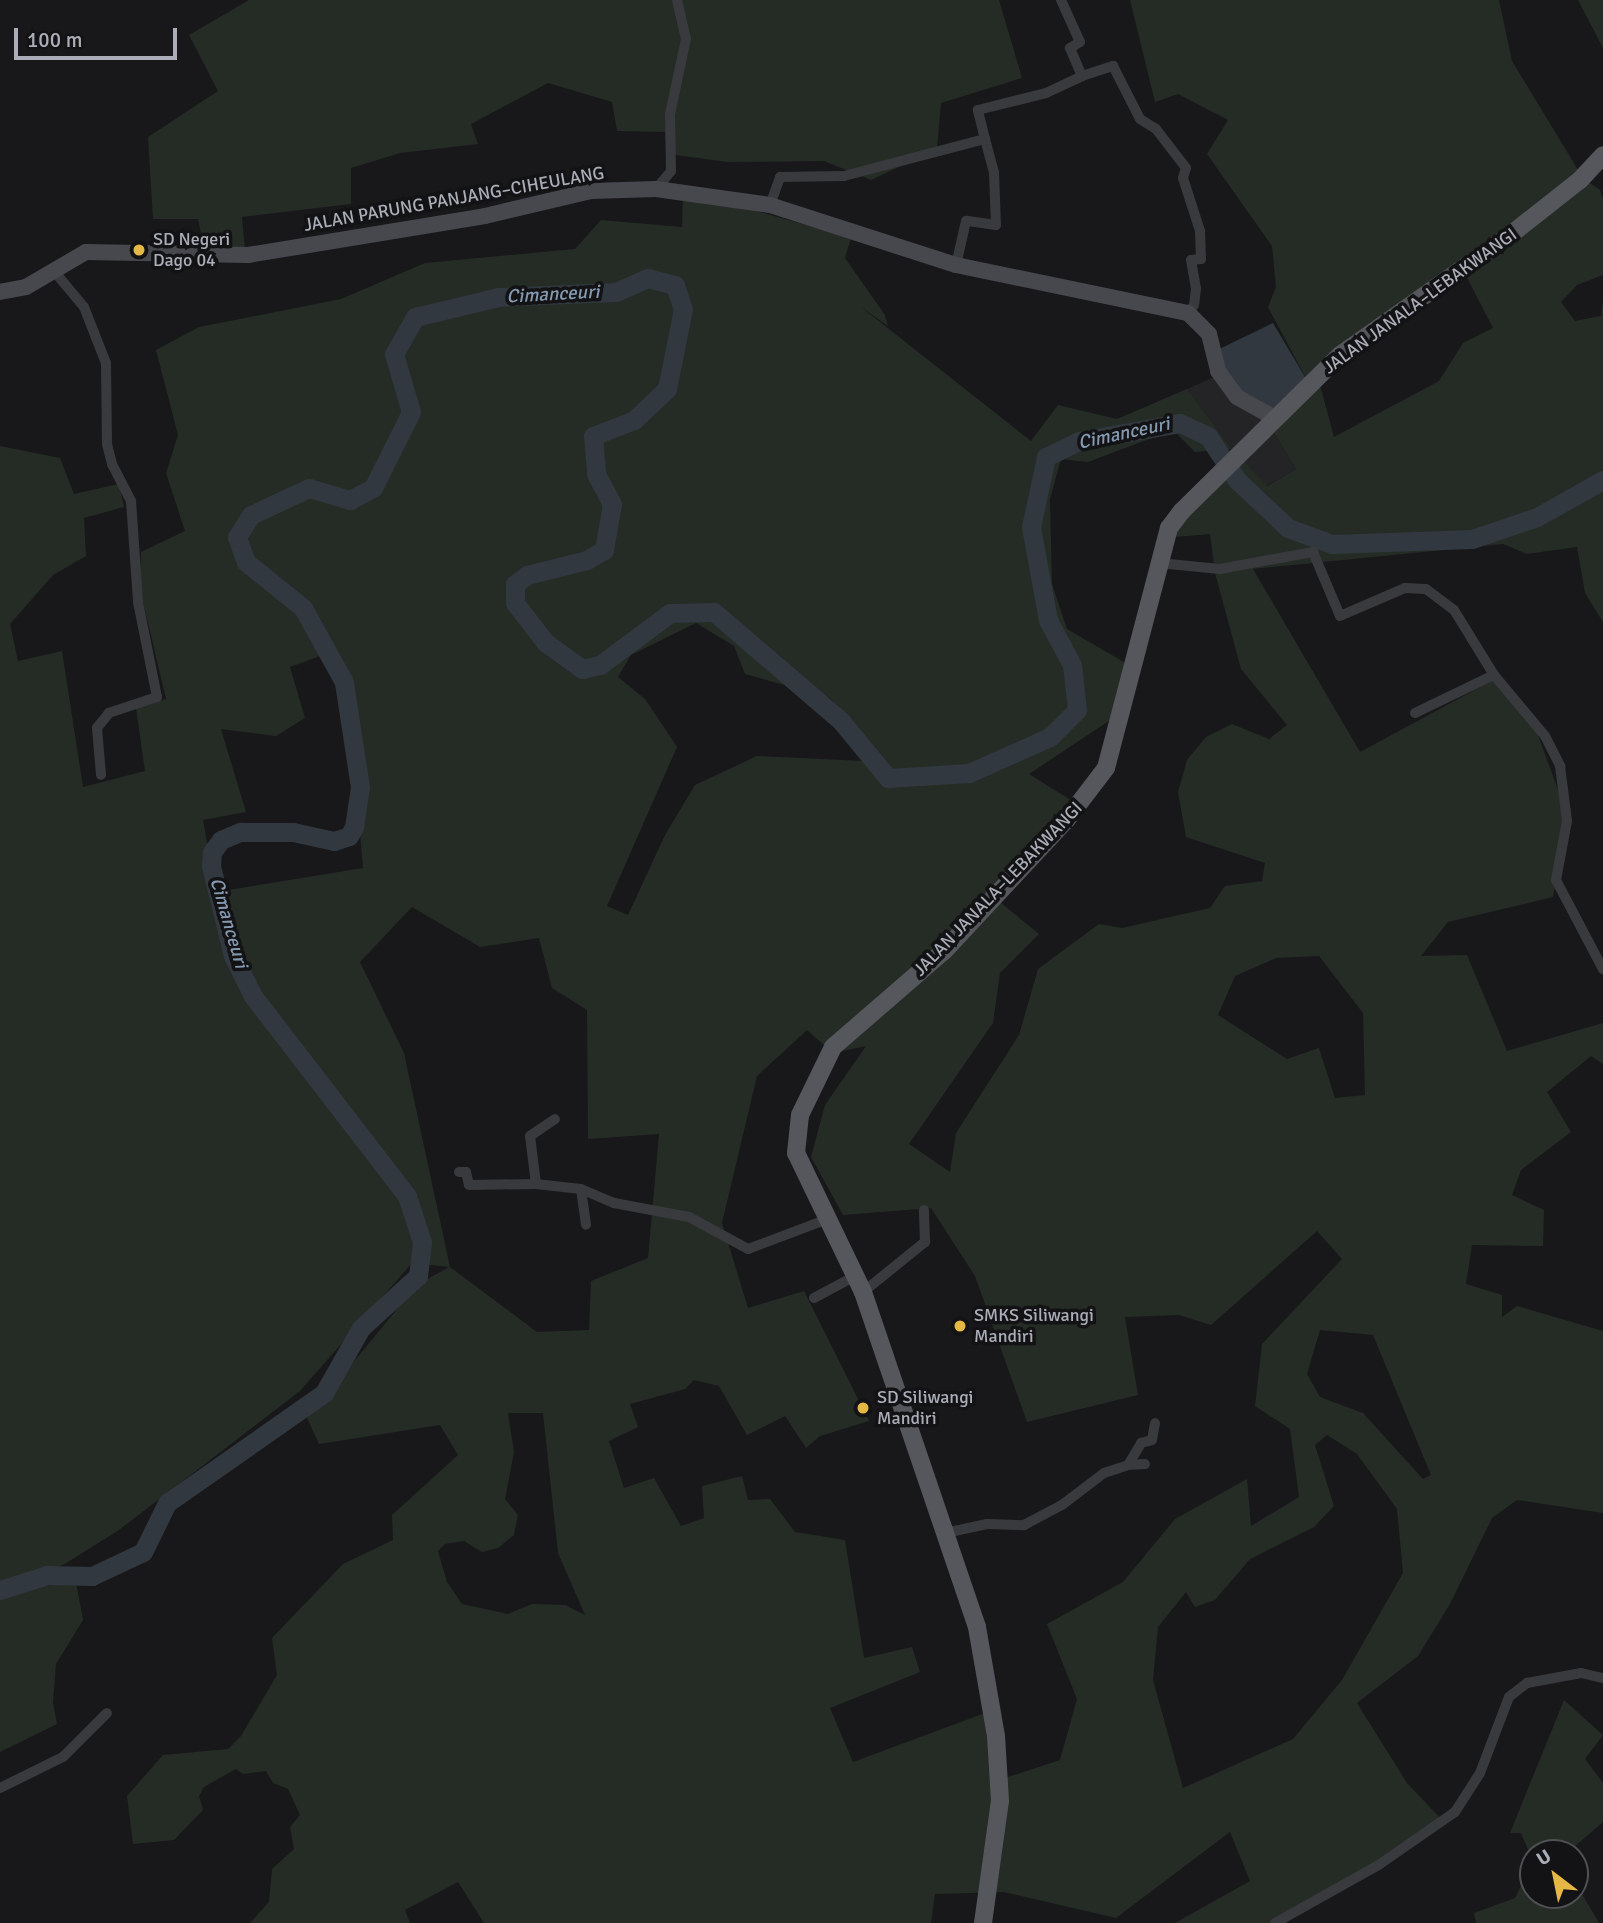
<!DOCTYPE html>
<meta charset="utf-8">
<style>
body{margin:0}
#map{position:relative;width:1603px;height:1923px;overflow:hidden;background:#18181a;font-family:Signika,sans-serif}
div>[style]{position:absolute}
.built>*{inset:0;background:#242427}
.green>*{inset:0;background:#242c25}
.water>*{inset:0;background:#31383f}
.river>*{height:19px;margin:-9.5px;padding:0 9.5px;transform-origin:9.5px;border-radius:9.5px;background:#31383f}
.street>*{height:10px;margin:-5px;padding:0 5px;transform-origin:5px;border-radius:5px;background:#393a3e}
.secondary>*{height:16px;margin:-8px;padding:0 8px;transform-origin:8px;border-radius:8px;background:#47484e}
.primary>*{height:18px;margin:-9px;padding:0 9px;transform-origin:9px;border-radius:9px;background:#55575d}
.dots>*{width:19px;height:19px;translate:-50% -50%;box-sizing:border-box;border:4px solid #131315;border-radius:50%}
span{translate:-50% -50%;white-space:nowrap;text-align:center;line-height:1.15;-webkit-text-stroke:7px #131315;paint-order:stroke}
.street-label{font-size:18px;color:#abaeb8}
.poi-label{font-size:18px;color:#abaeb8}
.left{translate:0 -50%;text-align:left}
.water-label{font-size:19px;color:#859ab1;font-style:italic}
.north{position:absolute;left:1519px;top:1839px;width:70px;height:70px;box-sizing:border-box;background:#131315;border:2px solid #505156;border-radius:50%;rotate:328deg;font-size:19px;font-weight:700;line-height:28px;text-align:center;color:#abaeb8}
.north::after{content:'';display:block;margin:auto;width:24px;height:32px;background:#e5b845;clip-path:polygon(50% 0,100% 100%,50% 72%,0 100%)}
.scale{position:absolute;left:14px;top:28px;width:163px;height:32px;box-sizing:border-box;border:4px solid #abaeb8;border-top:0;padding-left:9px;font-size:21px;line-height:24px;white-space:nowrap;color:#abaeb8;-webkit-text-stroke:5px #131315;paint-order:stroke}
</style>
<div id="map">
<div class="built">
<i style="clip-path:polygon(1219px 375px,1268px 423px,1296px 469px,1266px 486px,1232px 449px,1187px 389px)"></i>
</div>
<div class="green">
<i style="clip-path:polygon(249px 0,999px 0,1022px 78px,941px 103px,937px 149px,871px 180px,824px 161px,728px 162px,667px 154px,665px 132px,617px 131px,612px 102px,548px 83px,471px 124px,478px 144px,400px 153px,351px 168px,351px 204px,242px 217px,245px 250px,205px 253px,198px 219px,153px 219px,148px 137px,218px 91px,189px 35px)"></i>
<i style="clip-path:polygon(evenodd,1130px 0,1499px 0,1512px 61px,1583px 178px,1600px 190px,1603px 199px,1603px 275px,1577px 285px,1561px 302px,1575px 321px,1601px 316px,1603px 300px,1603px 622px,1585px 593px,1577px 547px,1527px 554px,1503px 544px,1253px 569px,1360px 752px,1499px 677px,1535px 727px,1568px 817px,1553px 897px,1448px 922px,1421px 956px,1467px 955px,1507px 1051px,1603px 1023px,1603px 1064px,1591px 1056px,1547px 1092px,1571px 1132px,1521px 1170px,1512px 1195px,1544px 1210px,1543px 1246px,1472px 1245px,1466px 1284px,1502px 1295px,1502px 1317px,1517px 1306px,1603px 1331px,1603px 1513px,1517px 1500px,1492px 1518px,1450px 1604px,1418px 1656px,1357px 1703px,1407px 1783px,1445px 1823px,1280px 1923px,1175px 1923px,1250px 1881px,1230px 1832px,1116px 1918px,1004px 1892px,935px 1894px,931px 1923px,484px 1923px,458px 1882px,405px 1910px,410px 1923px,250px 1923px,269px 1902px,272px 1869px,294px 1849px,290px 1827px,300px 1815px,288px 1789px,273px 1783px,266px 1771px,243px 1774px,236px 1769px,204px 1787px,199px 1796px,203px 1810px,174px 1840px,133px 1844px,127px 1796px,163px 1755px,228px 1749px,241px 1736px,277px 1675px,272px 1638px,343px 1564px,393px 1540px,392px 1515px,458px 1455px,440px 1425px,319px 1444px,302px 1407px,332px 1388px,417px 1285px,449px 1267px,412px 1263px,300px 1391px,119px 1530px,63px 1565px,0 1582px,0 446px,60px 458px,74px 494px,119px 484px,124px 507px,84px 518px,86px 556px,53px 575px,10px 624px,18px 661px,62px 651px,83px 787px,145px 771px,136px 708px,166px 699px,140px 589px,141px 552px,185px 531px,166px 473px,178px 435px,156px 350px,199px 327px,341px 299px,425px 263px,575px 249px,601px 220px,682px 227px,683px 197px,725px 202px,851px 238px,845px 258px,885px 315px,888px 326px,861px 307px,1031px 441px,1058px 405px,1117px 419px,1187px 389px,1232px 449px,1267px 486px,1296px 469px,1268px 423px,1308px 382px,1268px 307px,1276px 287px,1272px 246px,1207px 154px,1228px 120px,1178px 94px,1155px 102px,1130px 0,1463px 270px,1493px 328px,1463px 343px,1439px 381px,1334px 437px,1317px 374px,1463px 270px,1130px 0,1173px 430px,1195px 452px,1231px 449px,1164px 538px,1210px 534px,1215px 573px,1241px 669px,1287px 725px,1269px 739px,1232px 724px,1206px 737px,1187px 760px,1178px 792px,1186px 837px,1265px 863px,1262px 881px,1225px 886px,1210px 908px,1122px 928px,1099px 924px,1038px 969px,1019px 1035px,956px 1133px,950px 1172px,909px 1144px,993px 1023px,1000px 973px,1039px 934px,1001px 903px,1085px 809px,1029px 774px,1124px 711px,1129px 665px,1067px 629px,1052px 584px,1050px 499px,1061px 459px,1088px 462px,1173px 430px,1130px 0,696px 623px,734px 646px,745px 674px,830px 698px,885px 762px,757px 756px,695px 785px,665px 835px,628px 915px,607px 906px,677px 747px,645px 699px,618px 677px,631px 655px,696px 623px,1130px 0,320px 656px,347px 679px,363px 868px,216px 892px,203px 820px,246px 812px,221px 729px,276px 736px,305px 718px,290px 667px,320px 656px,1130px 0,412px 907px,480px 947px,539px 938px,552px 988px,587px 1010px,588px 1139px,659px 1134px,648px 1258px,591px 1281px,589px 1330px,537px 1332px,450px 1267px,404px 1053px,360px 962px,412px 907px,1130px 0,1319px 956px,1363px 1013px,1365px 1095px,1335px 1098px,1319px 1048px,1287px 1059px,1218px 1015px,1235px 976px,1276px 958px,1319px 956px,1130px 0,807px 1030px,833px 1053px,866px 1046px,825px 1105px,811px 1157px,843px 1215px,931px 1208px,975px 1276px,1027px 1422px,1138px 1395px,1125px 1317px,1179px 1315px,1211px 1325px,1317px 1231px,1342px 1259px,1262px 1344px,1255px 1406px,1290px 1429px,1299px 1497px,1251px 1526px,1247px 1479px,1175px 1519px,1123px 1582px,1047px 1624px,1077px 1699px,1060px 1760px,1005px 1778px,993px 1710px,853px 1762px,830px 1708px,920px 1672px,912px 1647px,864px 1658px,845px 1540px,795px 1532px,770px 1499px,748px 1500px,742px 1476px,702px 1486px,704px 1518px,681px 1526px,654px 1478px,624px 1488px,609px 1441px,638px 1427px,630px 1404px,685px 1389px,694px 1380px,719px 1386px,747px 1435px,785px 1416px,806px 1448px,820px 1436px,869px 1421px,804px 1291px,748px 1308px,722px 1223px,757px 1076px,807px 1030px,1130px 0,1320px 1330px,1373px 1335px,1431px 1475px,1423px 1479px,1363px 1413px,1320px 1397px,1307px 1374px,1320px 1330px,1130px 0,508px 1413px,543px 1413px,558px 1553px,585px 1615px,565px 1605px,532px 1604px,508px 1614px,462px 1604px,447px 1582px,438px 1551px,445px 1544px,464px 1541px,482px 1552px,498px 1548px,514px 1535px,518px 1515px,505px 1499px,514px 1452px,508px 1413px,1130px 0,1327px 1435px,1357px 1454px,1397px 1509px,1403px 1573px,1342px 1680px,1293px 1739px,1183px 1788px,1153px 1680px,1158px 1627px,1186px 1592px,1195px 1607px,1215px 1600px,1250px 1559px,1314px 1527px,1334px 1506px,1315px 1445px,1327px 1435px)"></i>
<i style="clip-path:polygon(1578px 0,1603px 0,1603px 48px)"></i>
<i style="clip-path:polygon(76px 1582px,83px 1620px,56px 1664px,53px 1702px,57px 1724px,0 1752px,0 1600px,27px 1588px)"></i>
<i style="clip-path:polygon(1564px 1700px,1603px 1735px,1585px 1759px,1603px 1783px,1603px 1822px,1567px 1853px,1533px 1853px,1533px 1861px,1521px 1833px,1510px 1833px)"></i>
<i style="clip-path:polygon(1533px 1861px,1533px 1895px,1575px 1895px,1575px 1882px,1599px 1923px,1476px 1923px,1474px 1913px,1515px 1898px)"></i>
</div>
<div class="water">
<i style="clip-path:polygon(1273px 323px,1308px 382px,1275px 412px,1241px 402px,1211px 353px)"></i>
</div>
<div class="river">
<i style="left:0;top:1590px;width:49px;rotate:-17.7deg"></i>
<i style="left:47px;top:1575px;width:45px;rotate:1.3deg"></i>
<i style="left:92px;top:1576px;width:56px;rotate:-25.2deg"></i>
<i style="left:143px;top:1552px;width:55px;rotate:-63.9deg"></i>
<i style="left:167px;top:1503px;width:192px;rotate:-35deg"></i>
<i style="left:324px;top:1393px;width:75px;rotate:-60.4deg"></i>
<i style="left:361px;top:1328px;width:77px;rotate:-42.4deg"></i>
<i style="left:418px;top:1276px;width:34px;rotate:-83deg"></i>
<i style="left:422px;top:1242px;width:48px;rotate:-108.1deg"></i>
<i style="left:407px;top:1196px;width:252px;rotate:-127.6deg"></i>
<i style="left:253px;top:996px;width:45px;rotate:-116.6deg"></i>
<i style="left:233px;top:956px;width:93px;rotate:-103.7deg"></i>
<i style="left:211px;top:866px;width:14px;rotate:-86deg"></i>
<i style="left:212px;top:852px;width:15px;rotate:-53deg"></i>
<i style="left:221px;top:840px;width:21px;rotate:-23deg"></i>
<i style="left:240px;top:832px;width:53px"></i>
<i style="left:293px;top:832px;width:42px;rotate:12.4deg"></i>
<i style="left:334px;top:841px;width:16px;rotate:-18deg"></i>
<i style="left:349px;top:836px;width:10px;rotate:-61deg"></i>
<i style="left:354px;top:827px;width:40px;rotate:-81.5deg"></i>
<i style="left:360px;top:787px;width:106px;rotate:-98.7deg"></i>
<i style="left:344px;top:682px;width:85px;rotate:-119deg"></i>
<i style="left:303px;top:608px;width:73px;rotate:-141.1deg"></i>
<i style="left:246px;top:562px;width:27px;rotate:-110deg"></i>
<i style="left:237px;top:537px;width:26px;rotate:-58deg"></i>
<i style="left:251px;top:515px;width:64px;rotate:-25deg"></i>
<i style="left:309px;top:488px;width:43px;rotate:16.3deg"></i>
<i style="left:350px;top:500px;width:26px;rotate:-28deg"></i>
<i style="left:373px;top:488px;width:85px;rotate:-63.4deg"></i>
<i style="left:411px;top:412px;width:60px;rotate:-106.3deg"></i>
<i style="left:394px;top:354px;width:43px;rotate:-60.4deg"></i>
<i style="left:415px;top:317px;width:85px;rotate:-13.5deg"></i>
<i style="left:498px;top:297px;width:118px;rotate:-2.4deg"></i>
<i style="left:616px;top:292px;width:35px;rotate:-24deg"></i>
<i style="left:648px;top:278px;width:28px;rotate:15deg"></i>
<i style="left:675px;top:285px;width:25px;rotate:72deg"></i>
<i style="left:683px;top:309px;width:82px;rotate:101.3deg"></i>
<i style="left:667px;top:389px;width:45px;rotate:136.8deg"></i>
<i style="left:634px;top:420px;width:44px;rotate:158.7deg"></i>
<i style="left:593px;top:436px;width:38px;rotate:85deg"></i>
<i style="left:596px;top:474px;width:34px;rotate:62deg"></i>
<i style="left:612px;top:504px;width:47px;rotate:99.9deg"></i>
<i style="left:604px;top:550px;width:20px;rotate:150deg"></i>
<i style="left:587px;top:560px;width:62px;rotate:166deg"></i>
<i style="left:527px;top:575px;width:15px;rotate:143deg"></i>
<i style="left:515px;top:584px;width:19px;rotate:90deg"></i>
<i style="left:515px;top:603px;width:49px;rotate:52.4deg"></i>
<i style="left:545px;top:642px;width:46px;rotate:36.1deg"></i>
<i style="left:582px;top:669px;width:18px;rotate:-13deg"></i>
<i style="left:600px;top:665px;width:87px;rotate:-36.6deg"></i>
<i style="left:670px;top:613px;width:44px;rotate:-1.3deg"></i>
<i style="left:714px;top:612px;width:167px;rotate:40.6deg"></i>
<i style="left:841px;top:721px;width:74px;rotate:50.5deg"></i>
<i style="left:888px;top:778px;width:81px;rotate:-3.5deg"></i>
<i style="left:969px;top:773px;width:89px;rotate:-24deg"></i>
<i style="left:1050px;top:737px;width:38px;rotate:-45deg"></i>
<i style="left:1077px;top:710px;width:45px;rotate:-96.3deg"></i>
<i style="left:1072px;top:665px;width:51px;rotate:-118.1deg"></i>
<i style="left:1048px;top:620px;width:95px;rotate:-100.4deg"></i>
<i style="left:1031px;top:527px;width:72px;rotate:-77.9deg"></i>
<i style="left:1046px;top:457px;width:37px;rotate:-26deg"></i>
<i style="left:1079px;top:441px;width:103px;rotate:-10.1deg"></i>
<i style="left:1180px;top:423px;width:31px;rotate:25deg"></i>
<i style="left:1208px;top:436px;width:53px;rotate:56.6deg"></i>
<i style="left:1237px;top:480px;width:70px;rotate:43.3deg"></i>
<i style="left:1288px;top:528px;width:47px;rotate:20deg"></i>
<i style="left:1332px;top:544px;width:140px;rotate:-2deg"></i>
<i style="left:1472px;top:539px;width:69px;rotate:-18.7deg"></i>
<i style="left:1537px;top:517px;width:76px;rotate:-29.3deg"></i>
</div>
<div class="street">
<i style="left:1061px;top:0;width:46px;rotate:65.7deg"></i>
<i style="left:1080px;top:42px;width:12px;rotate:149deg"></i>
<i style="left:1070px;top:48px;width:30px;rotate:67deg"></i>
<i style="left:1082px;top:76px;width:33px;rotate:-18deg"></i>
<i style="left:1113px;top:66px;width:59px;rotate:63deg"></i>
<i style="left:1140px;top:119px;width:19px;rotate:32deg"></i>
<i style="left:1156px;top:129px;width:49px;rotate:52.4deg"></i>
<i style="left:1186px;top:168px;width:10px;rotate:107deg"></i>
<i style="left:1183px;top:178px;width:56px;rotate:72.2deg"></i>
<i style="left:1200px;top:231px;width:28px;rotate:88deg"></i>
<i style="left:1201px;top:259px;width:10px;rotate:174deg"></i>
<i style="left:1191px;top:260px;width:29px;rotate:80deg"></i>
<i style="left:1196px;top:289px;width:16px;rotate:97deg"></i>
<i style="left:1194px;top:305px;width:10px;rotate:127deg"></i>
<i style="left:985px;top:139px;width:30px;rotate:-104deg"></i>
<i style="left:978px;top:110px;width:70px;rotate:-14deg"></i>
<i style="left:1046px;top:93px;width:40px;rotate:-25deg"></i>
<i style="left:656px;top:189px;width:23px;rotate:-50deg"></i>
<i style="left:671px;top:171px;width:57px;rotate:-91deg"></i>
<i style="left:670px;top:114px;width:77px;rotate:-78deg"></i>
<i style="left:686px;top:39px;width:40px;rotate:-103deg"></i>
<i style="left:770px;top:205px;width:30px;rotate:-70deg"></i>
<i style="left:780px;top:177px;width:64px;rotate:-0.9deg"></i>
<i style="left:844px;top:176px;width:146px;rotate:-14.7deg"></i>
<i style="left:985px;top:139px;width:35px;rotate:75deg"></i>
<i style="left:994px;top:173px;width:52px;rotate:87.8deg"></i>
<i style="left:996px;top:225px;width:30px;rotate:-172deg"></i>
<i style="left:966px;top:221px;width:45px;rotate:102.8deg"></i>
<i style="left:54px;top:271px;width:47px;rotate:50.2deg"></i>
<i style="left:84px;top:307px;width:60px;rotate:68.6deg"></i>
<i style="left:106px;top:363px;width:81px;rotate:89.3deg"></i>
<i style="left:107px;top:444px;width:21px;rotate:76deg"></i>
<i style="left:112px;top:464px;width:42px;rotate:62.8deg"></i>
<i style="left:131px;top:501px;width:101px;rotate:86deg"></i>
<i style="left:138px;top:602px;width:97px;rotate:78.7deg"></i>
<i style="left:157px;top:697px;width:51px;rotate:161.6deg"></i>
<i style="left:109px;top:713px;width:19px;rotate:129deg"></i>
<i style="left:97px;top:728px;width:47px;rotate:85.1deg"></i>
<i style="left:1159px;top:563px;width:61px;rotate:5.6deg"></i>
<i style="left:1220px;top:569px;width:95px;rotate:-10.4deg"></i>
<i style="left:1313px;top:552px;width:69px;rotate:67.1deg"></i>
<i style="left:1340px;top:616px;width:71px;rotate:-23.3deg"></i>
<i style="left:1405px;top:588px;width:21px;rotate:3deg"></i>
<i style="left:1426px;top:589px;width:35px;rotate:37deg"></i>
<i style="left:1454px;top:610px;width:76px;rotate:58.4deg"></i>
<i style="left:1494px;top:675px;width:80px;rotate:50.1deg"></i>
<i style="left:1545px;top:736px;width:34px;rotate:63deg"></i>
<i style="left:1560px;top:766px;width:55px;rotate:82.7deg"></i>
<i style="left:1567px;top:821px;width:60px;rotate:100.6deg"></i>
<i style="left:1556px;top:880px;width:101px;rotate:62.2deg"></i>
<i style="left:1415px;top:713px;width:88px;rotate:-25.7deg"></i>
<i style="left:459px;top:1172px;width:7px"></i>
<i style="left:466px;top:1172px;width:13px;rotate:77deg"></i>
<i style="left:469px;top:1185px;width:67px;rotate:-0.9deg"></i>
<i style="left:536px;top:1184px;width:45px;rotate:6.3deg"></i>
<i style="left:581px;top:1189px;width:36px;rotate:23deg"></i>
<i style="left:614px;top:1203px;width:76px;rotate:10.6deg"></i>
<i style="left:689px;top:1217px;width:67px;rotate:28.5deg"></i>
<i style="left:748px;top:1249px;width:82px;rotate:-20.6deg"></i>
<i style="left:536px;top:1184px;width:48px;rotate:-97.1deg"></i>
<i style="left:530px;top:1136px;width:30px;rotate:-34deg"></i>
<i style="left:581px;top:1189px;width:36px;rotate:82deg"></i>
<i style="left:863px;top:1292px;width:80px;rotate:-38.9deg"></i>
<i style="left:925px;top:1242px;width:32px;rotate:-92deg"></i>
<i style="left:814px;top:1298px;width:47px;rotate:-28.2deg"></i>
<i style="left:1128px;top:1465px;width:17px;rotate:-3deg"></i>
<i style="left:945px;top:1533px;width:43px;rotate:-12.1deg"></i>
<i style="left:987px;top:1524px;width:37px;rotate:2deg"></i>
<i style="left:1024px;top:1525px;width:43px;rotate:-27.8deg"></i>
<i style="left:1062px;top:1505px;width:53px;rotate:-37.3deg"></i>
<i style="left:1104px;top:1473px;width:25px;rotate:-18deg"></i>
<i style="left:1128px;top:1465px;width:26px;rotate:-59deg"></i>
<i style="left:1141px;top:1443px;width:11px;rotate:-15deg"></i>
<i style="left:1152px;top:1440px;width:17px;rotate:-80deg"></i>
<i style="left:0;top:1788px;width:70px;rotate:-26.2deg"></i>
<i style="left:63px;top:1757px;width:62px;rotate:-45deg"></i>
<i style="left:1275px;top:1923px;width:120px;rotate:-29.3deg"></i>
<i style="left:1380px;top:1864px;width:91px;rotate:-34.7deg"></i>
<i style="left:1455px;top:1812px;width:46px;rotate:-57.3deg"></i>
<i style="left:1480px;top:1773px;width:81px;rotate:-69.1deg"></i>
<i style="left:1509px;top:1697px;width:23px;rotate:-38deg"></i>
<i style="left:1527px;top:1683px;width:55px;rotate:-10.5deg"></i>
<i style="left:1581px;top:1673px;width:23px;rotate:13deg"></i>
</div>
<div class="secondary">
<i style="left:0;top:292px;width:26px;rotate:-11deg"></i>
<i style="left:26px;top:287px;width:69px;rotate:-30.3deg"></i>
<i style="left:86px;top:252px;width:162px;rotate:1.1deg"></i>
<i style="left:248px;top:255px;width:240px;rotate:-9.3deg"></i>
<i style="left:485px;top:216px;width:109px;rotate:-13.3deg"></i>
<i style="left:591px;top:191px;width:65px;rotate:-1.8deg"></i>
<i style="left:656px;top:189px;width:115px;rotate:8deg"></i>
<i style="left:770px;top:205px;width:195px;rotate:17.9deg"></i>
<i style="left:956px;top:265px;width:237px;rotate:11.7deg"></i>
<i style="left:1188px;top:313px;width:30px;rotate:45deg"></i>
<i style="left:1209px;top:334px;width:38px;rotate:76deg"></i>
<i style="left:1218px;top:371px;width:32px;rotate:54deg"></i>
<i style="left:1237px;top:397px;width:41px;rotate:29.1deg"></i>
</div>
<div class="primary">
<i style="left:983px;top:1923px;width:123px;rotate:-82.1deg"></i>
<i style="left:1000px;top:1801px;width:65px;rotate:-93.5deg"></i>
<i style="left:996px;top:1736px;width:111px;rotate:-99.9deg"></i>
<i style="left:977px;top:1627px;width:354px;rotate:-108.8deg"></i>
<i style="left:863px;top:1292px;width:154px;rotate:-115.7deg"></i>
<i style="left:796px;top:1153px;width:38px;rotate:-84deg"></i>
<i style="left:800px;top:1115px;width:76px;rotate:-64.1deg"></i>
<i style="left:833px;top:1047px;width:147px;rotate:-40.9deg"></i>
<i style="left:944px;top:951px;width:180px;rotate:-47deg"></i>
<i style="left:1067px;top:819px;width:64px;rotate:-52.6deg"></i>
<i style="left:1106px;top:768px;width:248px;rotate:-75.3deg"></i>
<i style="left:1169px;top:528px;width:21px;rotate:-53deg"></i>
<i style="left:1182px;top:511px;width:222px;rotate:-44.6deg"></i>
<i style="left:1340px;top:355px;width:207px;rotate:-35.2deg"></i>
<i style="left:1509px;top:236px;width:90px;rotate:-38.3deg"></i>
<i style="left:1580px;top:180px;width:34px;rotate:-47deg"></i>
</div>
<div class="dots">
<i style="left:139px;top:250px;background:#e5b845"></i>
<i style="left:960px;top:1326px;background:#e5b845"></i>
<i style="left:863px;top:1408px;background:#e5b845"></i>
</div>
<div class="street-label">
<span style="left:454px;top:199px;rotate:-10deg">JALAN PARUNG PANJANG–CIHEULANG</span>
<span style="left:1420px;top:301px;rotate:-36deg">JALAN JANALA–LEBAKWANGI</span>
<span style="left:998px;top:889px;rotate:-46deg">JALAN JANALA–LEBAKWANGI</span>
</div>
<div class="poi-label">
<span class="left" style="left:153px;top:250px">SD Negeri<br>Dago 04</span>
<span class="left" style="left:974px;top:1326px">SMKS Siliwangi<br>Mandiri</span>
<span class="left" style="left:877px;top:1408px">SD Siliwangi<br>Mandiri</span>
</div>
<div class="water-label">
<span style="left:553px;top:295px;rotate:-3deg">Cimanceuri</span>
<span style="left:1124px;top:434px;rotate:-12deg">Cimanceuri</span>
<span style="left:228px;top:923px;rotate:74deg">Cimanceuri</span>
</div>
<div class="north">U</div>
<div class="scale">100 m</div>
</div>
